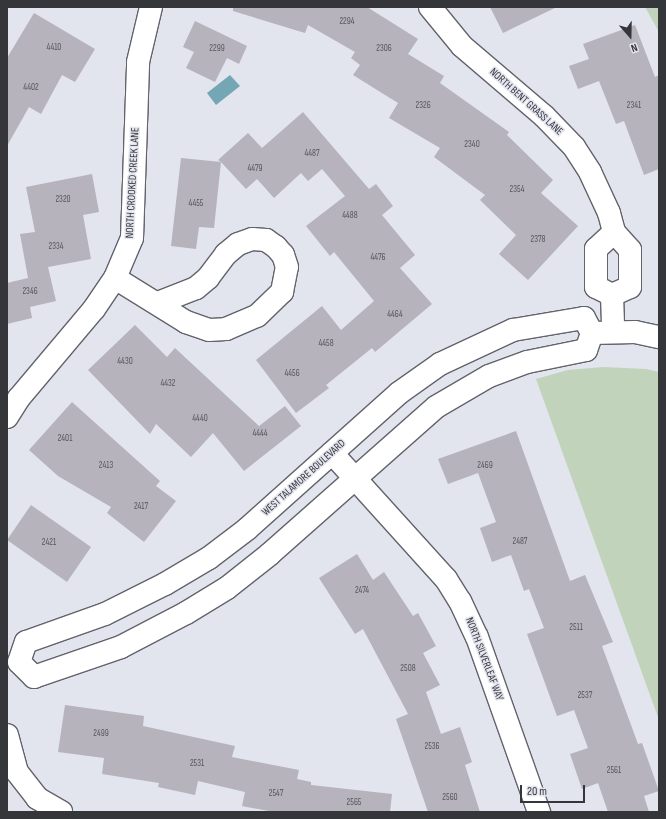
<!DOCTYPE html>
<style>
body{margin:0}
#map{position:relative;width:666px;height:819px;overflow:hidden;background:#e2e4ee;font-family:"Sofia Sans Condensed",sans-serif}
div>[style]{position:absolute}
.green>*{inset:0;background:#c1d3ba}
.water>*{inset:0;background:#74a6b3}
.building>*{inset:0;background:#b6b3bc}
.roads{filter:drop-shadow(1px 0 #62636c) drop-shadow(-1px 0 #62636c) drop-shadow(0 1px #62636c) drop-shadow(0 -1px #62636c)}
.minor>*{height:22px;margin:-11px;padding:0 11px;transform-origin:11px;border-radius:11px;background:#fff}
.tertiary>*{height:22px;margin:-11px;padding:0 11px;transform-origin:11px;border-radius:11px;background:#fff}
span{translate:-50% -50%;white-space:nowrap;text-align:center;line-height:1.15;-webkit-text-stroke:3px #e2e4ee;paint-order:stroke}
.number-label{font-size:9px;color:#55555a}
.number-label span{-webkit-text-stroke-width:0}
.street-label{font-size:11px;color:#353639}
.frame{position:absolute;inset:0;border:8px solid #353639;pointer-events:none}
.north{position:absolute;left:610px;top:16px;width:40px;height:40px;-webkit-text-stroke:3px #e2e4ee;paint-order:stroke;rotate:160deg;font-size:11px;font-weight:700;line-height:16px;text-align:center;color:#353639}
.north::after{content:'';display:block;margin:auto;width:14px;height:18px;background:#353639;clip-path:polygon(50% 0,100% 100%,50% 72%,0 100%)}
.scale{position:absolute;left:520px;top:785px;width:65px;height:18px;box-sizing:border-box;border:2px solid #353639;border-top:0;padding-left:5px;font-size:12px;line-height:14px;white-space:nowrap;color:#353639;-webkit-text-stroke:3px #e2e4ee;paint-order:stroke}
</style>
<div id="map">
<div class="green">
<i style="clip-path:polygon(645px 7px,659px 7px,659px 32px)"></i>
<i style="clip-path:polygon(603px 367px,646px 369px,659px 372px,659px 720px,536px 379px,568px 370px)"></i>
</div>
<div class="water">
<i style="clip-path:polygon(230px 75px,240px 86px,216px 105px,207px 93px)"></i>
</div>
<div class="building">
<i style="clip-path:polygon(233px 7px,367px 7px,418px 39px,408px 54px,444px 76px,440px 83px,509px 132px,507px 135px,553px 180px,541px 193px,578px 226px,528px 280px,499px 254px,516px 235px,480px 200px,485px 195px,434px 157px,440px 148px,389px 118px,398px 103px,353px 75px,360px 65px,351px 58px,355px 52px,308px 25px,305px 33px,233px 11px)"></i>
<i style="clip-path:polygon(490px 7px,557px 7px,503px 33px)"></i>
<i style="clip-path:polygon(34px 13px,95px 49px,75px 82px,62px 75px,41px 114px,29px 107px,7px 146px,7px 58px)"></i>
<i style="clip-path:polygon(195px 21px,247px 46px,239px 64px,227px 58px,215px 82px,186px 68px,194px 52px,183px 47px)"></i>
<i style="clip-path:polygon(635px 25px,655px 77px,659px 75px,659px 169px,644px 175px,624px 121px,616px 124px,599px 81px,578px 89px,569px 66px,589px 59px,583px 44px)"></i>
<i style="clip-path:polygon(303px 112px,369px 189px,376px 184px,393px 206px,382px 215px,415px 255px,400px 268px,432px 304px,375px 352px,372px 348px,326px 385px,329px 388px,296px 413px,256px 360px,322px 306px,341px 330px,374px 301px,334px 252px,330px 256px,306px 226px,345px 196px,322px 169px,308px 181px,301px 173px,274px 198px,257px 179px,246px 189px,221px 162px,214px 228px,199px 227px,196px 249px,171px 246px,181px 158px,221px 162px,218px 160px,248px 133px,262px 148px)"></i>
<i style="clip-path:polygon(92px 174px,99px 212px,83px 215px,91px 259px,48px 267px,56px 301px,30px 307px,32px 318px,7px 324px,7px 283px,28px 278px,20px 234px,35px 232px,26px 187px)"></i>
<i style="clip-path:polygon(135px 325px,167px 357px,175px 348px,259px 426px,285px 406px,301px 426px,244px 471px,213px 433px,191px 457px,156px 424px,150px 434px,88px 370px)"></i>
<i style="clip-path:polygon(72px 402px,160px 481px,156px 486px,176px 501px,144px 542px,107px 513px,111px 507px,58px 476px,29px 450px)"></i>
<i style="clip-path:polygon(516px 431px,570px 581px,585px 575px,613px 642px,602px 646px,638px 744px,642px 743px,659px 791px,644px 796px,649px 812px,608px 812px,598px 783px,582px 789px,570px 754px,588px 748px,574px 710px,557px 716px,527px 634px,544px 628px,529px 589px,524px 591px,511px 555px,492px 562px,480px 528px,496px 522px,478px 473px,448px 484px,438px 459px)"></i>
<i style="clip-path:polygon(31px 505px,91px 547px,67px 582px,7px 540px)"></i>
<i style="clip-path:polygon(357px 554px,373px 580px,384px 572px,413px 616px,418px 613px,436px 646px,423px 653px,440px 685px,426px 692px,441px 734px,460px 727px,472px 762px,465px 765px,480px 812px,428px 812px,396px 719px,408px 714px,363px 629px,355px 634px,319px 578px)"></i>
<i style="clip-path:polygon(65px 705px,144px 716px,143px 726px,235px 746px,232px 757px,299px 770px,297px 779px,311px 782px,311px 785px,392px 794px,390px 812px,274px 812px,242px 806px,245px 792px,198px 781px,195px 795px,158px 787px,159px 783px,102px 774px,104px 758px,58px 752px)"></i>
</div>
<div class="roads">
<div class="minor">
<i style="left:430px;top:7px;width:50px;rotate:50.6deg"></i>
<i style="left:462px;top:46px;width:108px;rotate:40.5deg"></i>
<i style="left:544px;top:116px;width:43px;rotate:45.9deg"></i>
<i style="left:574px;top:147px;width:30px;rotate:57deg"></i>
<i style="left:590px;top:172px;width:45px;rotate:65.1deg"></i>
<i style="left:609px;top:213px;width:20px;rotate:75deg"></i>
<i style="left:614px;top:232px;width:24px;rotate:48deg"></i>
<i style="left:630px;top:250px;width:37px;rotate:90deg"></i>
<i style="left:630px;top:287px;width:20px;rotate:156deg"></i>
<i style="left:612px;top:295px;width:18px;rotate:-153deg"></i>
<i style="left:596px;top:287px;width:38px;rotate:-90deg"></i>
<i style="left:596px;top:249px;width:25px;rotate:-43deg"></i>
<i style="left:115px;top:278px;width:84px;rotate:31.8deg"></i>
<i style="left:186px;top:322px;width:24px;rotate:19deg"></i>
<i style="left:209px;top:330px;width:17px;rotate:-3deg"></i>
<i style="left:226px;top:329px;width:34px;rotate:-23deg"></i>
<i style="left:257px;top:316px;width:35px;rotate:-44deg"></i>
<i style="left:282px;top:292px;width:25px;rotate:-79deg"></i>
<i style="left:287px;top:267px;width:13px;rotate:-108deg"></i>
<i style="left:283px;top:255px;width:11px;rotate:-131deg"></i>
<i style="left:276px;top:247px;width:12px;rotate:-145deg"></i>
<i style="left:266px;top:240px;width:14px;rotate:-176deg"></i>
<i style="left:252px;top:239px;width:15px;rotate:160deg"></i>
<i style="left:238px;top:244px;width:16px;rotate:140deg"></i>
<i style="left:226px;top:254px;width:30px;rotate:127deg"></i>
<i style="left:208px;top:278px;width:16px;rotate:140deg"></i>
<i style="left:196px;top:288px;width:41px;rotate:158.5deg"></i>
<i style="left:612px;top:295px;width:37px;rotate:88deg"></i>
<i style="left:7px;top:417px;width:22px;rotate:-58deg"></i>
<i style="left:19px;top:398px;width:116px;rotate:-49.9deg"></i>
<i style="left:94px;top:309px;width:37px;rotate:-56deg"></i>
<i style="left:115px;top:278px;width:43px;rotate:-67deg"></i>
<i style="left:132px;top:238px;width:176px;rotate:-88deg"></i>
<i style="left:138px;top:62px;width:57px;rotate:-76.7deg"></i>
<i style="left:332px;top:453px;width:170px;rotate:47.9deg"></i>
<i style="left:446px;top:579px;width:26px;rotate:58deg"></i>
<i style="left:460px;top:601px;width:40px;rotate:65deg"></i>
<i style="left:477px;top:637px;width:186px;rotate:70.5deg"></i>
<i style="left:7px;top:735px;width:38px;rotate:75deg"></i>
<i style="left:17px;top:772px;width:33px;rotate:52deg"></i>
<i style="left:37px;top:798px;width:28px;rotate:30deg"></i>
</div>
<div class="tertiary">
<i style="left:584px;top:318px;width:17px;rotate:62deg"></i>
<i style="left:592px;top:333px;width:18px;rotate:109deg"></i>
<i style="left:586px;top:350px;width:60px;rotate:168.5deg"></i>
<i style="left:527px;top:362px;width:40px;rotate:159.8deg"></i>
<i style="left:489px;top:376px;width:61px;rotate:149.7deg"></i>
<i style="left:436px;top:407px;width:222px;rotate:138.5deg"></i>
<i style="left:270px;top:554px;width:55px;rotate:141.7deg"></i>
<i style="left:227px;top:588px;width:48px;rotate:148.6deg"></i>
<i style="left:186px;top:613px;width:73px;rotate:152.4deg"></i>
<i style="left:121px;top:647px;width:92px;rotate:161deg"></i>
<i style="left:34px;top:677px;width:21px;rotate:-135deg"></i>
<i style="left:19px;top:662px;width:21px;rotate:-71deg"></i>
<i style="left:26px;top:642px;width:84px;rotate:-19.5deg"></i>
<i style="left:105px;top:614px;width:67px;rotate:-26.6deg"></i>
<i style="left:165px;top:584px;width:51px;rotate:-30.6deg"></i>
<i style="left:209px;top:558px;width:48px;rotate:-37.3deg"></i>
<i style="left:247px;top:529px;width:204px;rotate:-41.8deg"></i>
<i style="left:399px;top:393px;width:50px;rotate:-35.3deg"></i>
<i style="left:440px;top:364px;width:81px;rotate:-25deg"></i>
<i style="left:513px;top:330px;width:72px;rotate:-9.6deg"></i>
<i style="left:592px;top:333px;width:43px;rotate:-1.3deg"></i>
<i style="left:635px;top:332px;width:25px;rotate:12deg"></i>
</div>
</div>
<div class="number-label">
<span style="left:347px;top:22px">2294</span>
<span style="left:54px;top:48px">4410</span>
<span style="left:217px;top:49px">2299</span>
<span style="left:384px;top:49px">2306</span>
<span style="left:31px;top:88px">4402</span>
<span style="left:423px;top:106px">2326</span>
<span style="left:634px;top:106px">2341</span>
<span style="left:472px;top:145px">2340</span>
<span style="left:312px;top:154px">4487</span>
<span style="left:255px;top:169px">4479</span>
<span style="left:517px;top:190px">2354</span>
<span style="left:63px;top:200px">2320</span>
<span style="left:196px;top:204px">4455</span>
<span style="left:350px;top:216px">4488</span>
<span style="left:538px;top:240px">2378</span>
<span style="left:56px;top:247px">2334</span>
<span style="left:378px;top:258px">4476</span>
<span style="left:30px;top:292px">2346</span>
<span style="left:395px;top:315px">4464</span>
<span style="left:326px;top:344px">4458</span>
<span style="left:125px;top:362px">4430</span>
<span style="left:292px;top:374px">4456</span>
<span style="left:168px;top:384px">4432</span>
<span style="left:200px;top:419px">4440</span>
<span style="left:260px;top:434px">4444</span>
<span style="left:65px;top:439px">2401</span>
<span style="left:106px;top:466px">2413</span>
<span style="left:485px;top:466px">2469</span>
<span style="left:141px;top:507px">2417</span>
<span style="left:520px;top:542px">2487</span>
<span style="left:49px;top:543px">2421</span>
<span style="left:362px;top:591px">2474</span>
<span style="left:576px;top:628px">2511</span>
<span style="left:408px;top:669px">2508</span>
<span style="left:585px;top:696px">2537</span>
<span style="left:101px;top:734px">2499</span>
<span style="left:432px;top:747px">2536</span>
<span style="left:197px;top:764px">2531</span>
<span style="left:614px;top:771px">2561</span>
<span style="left:276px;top:794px">2547</span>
<span style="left:450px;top:798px">2560</span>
<span style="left:354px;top:803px">2565</span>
</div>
<div class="street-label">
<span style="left:526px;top:102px;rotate:42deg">NORTH BENT GRASS LANE</span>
<span style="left:133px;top:183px;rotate:-87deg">NORTH CROOKED CREEK LANE</span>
<span style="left:304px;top:478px;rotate:-42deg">WEST TALAMORE BOULEVARD</span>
<span style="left:484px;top:659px;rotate:69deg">NORTH SILVERLEAF WAY</span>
</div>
<div class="frame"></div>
<div class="north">N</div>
<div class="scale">20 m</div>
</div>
